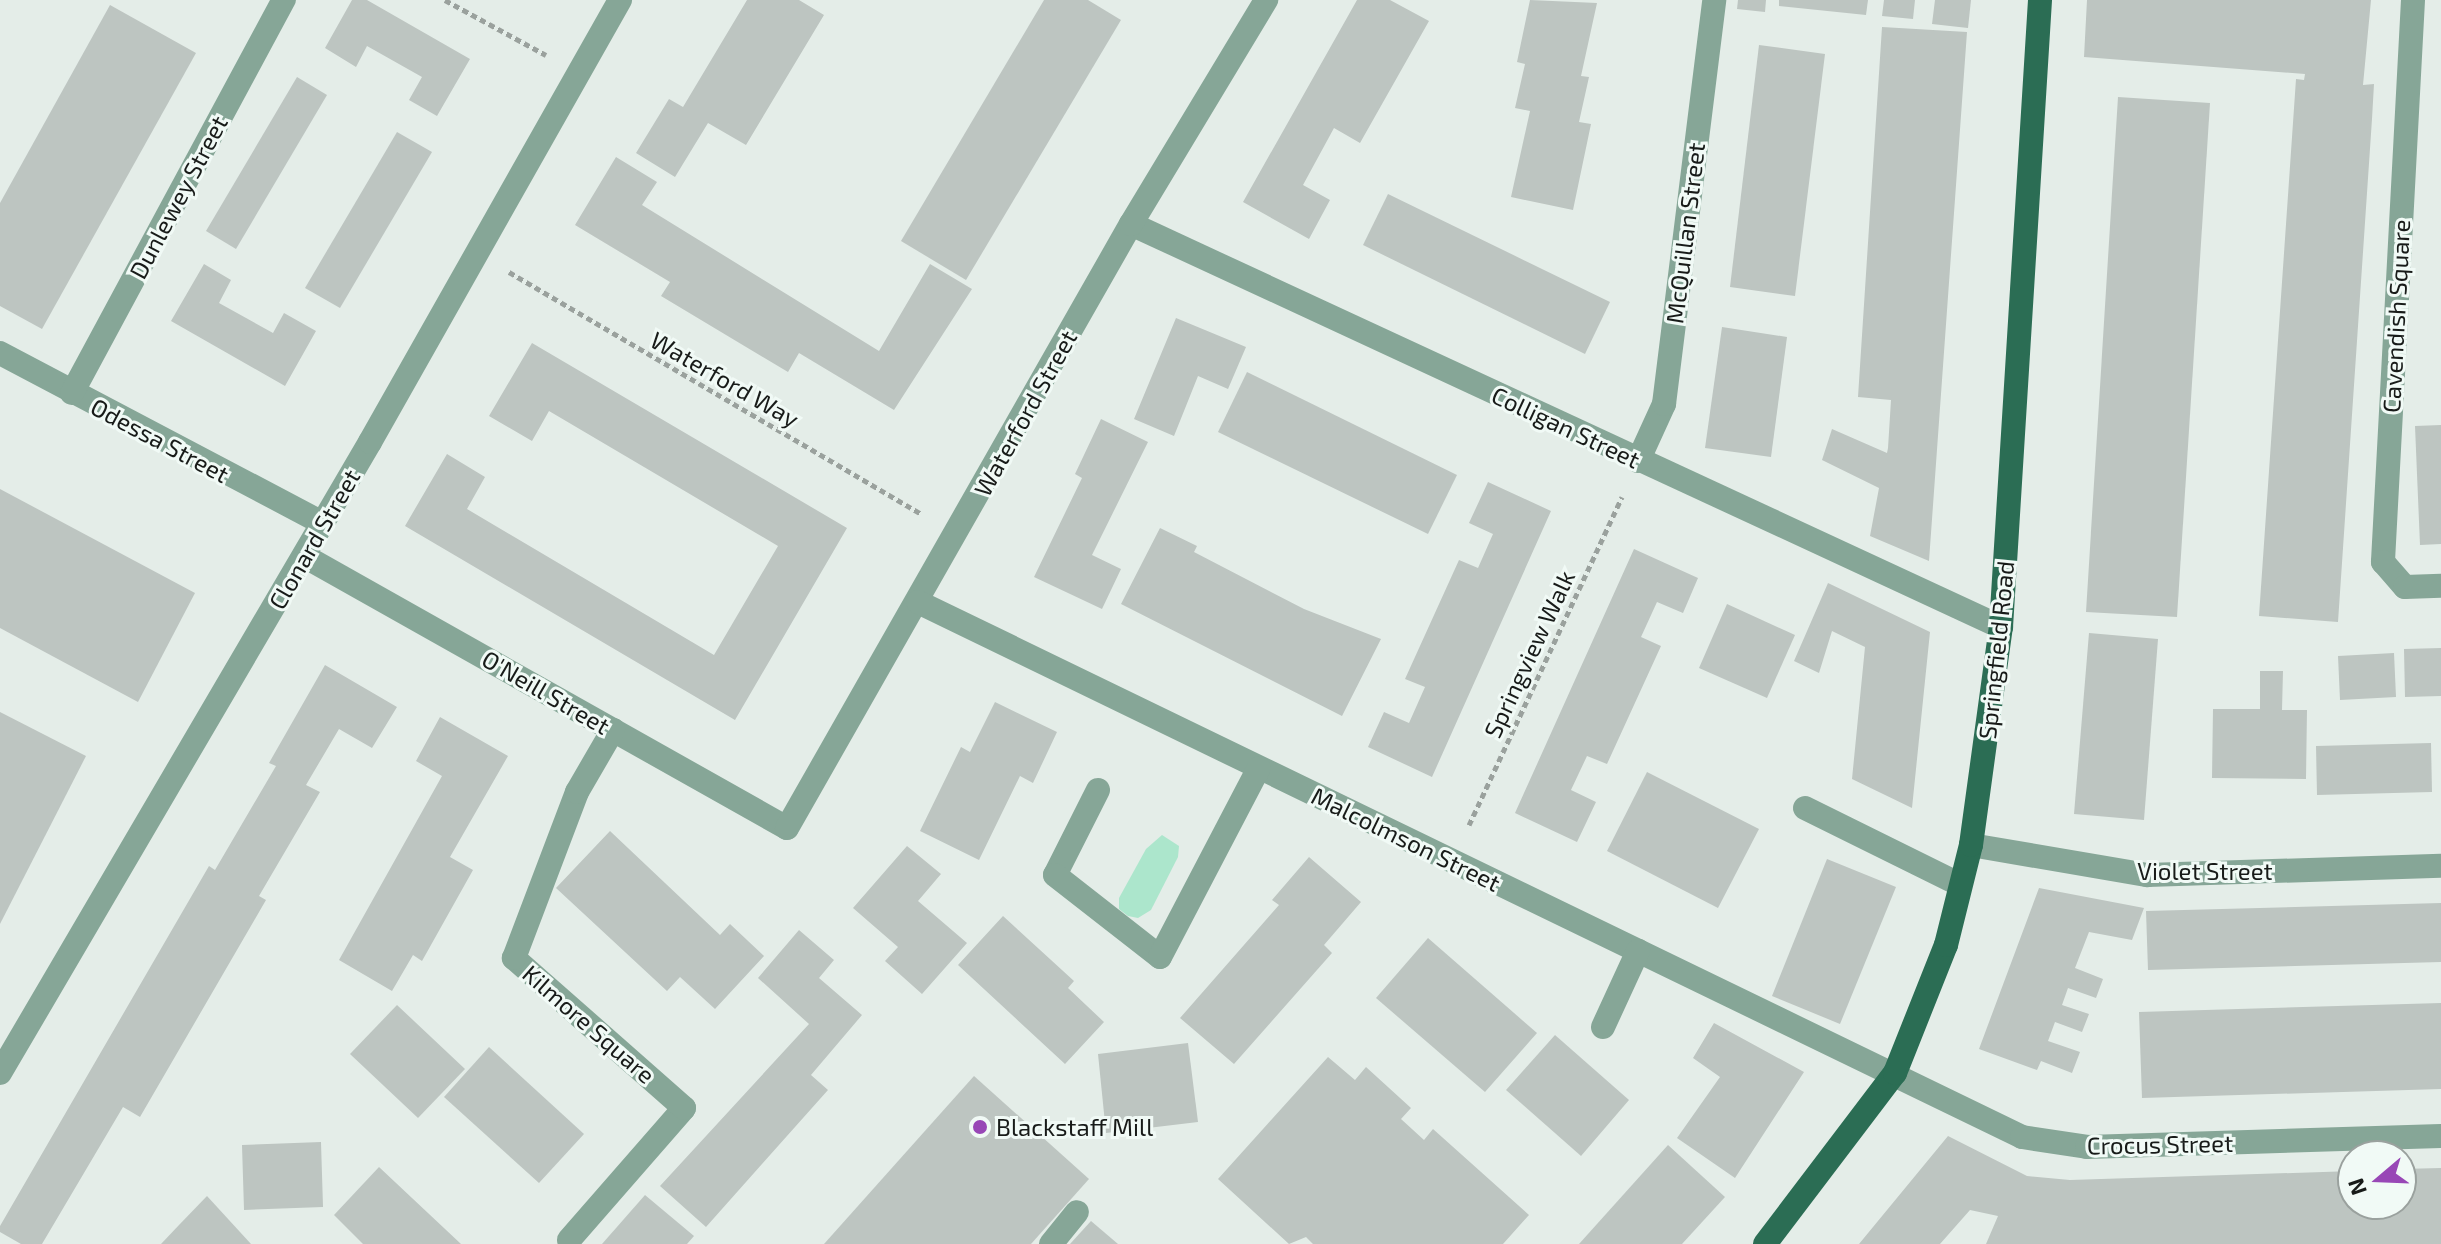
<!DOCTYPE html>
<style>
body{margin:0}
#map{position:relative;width:2441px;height:1244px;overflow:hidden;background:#e4ede8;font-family:"Exo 2",sans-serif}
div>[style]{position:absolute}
.green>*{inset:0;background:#ace6cc}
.building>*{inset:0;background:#bdc5c1}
.path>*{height:5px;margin-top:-2.5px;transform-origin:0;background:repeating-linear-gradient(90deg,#9aa19d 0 6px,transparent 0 10px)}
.minor>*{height:24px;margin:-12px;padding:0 12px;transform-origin:12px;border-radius:12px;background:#86a697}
.major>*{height:24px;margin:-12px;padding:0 12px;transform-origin:12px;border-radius:12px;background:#2b6d54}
.dots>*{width:22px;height:22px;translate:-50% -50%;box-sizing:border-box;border:4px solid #f1faf6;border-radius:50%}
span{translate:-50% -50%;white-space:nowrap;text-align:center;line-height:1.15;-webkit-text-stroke:6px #f1faf6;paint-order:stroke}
.street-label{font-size:24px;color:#181b19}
.poi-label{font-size:24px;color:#181b19}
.left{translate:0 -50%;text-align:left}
.north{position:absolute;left:2337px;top:1140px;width:80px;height:80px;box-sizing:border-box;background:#f1faf6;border:2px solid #9aa19e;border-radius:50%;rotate:251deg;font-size:22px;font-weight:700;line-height:32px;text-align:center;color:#181b19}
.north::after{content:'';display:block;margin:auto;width:28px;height:36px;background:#9847b6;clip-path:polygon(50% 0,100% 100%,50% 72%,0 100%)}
</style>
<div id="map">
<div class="green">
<i style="clip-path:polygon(1162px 835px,1179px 846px,1178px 857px,1151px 910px,1138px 918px,1128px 916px,1119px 909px,1119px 898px,1146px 849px)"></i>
</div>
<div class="building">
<i style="clip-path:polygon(352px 0,367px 0,470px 59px,437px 116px,409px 100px,422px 77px,367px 46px,356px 67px,325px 48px)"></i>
<i style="clip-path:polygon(747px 0,799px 0,824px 15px,746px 145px,708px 123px,675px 177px,636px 153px,669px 99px,683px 107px)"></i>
<i style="clip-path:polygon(1044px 0,1088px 0,1121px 20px,966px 280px,901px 241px)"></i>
<i style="clip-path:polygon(1357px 0,1390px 0,1429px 21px,1360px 143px,1334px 128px,1303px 185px,1330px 200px,1309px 239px,1243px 202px)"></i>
<i style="clip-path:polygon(1530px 0,1597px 3px,1581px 76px,1589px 77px,1579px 122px,1591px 124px,1573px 210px,1511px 197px,1530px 111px,1515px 108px,1525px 64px,1517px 62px)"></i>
<i style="clip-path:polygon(1738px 0,1766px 0,1765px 12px,1737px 9px)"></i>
<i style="clip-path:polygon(1779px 0,1868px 0,1866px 15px,1779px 6px)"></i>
<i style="clip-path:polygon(1884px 0,1915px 0,1913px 19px,1882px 16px)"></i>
<i style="clip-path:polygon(1935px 0,1971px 0,1968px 28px,1932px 24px)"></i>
<i style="clip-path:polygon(2087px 0,2371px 0,2363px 85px,2374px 84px,2372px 119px,2338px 622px,2259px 616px,2296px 79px,2304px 80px,2305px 74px,2084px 57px)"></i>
<i style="clip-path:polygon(110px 5px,196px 53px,42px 329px,0 306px,0 203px)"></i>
<i style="clip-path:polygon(1882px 27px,1967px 32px,1929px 561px,1870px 536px,1879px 488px,1822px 460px,1832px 429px,1887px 453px,1888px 448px,1891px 400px,1858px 397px)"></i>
<i style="clip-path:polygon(1759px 45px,1825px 54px,1795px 296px,1730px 287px)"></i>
<i style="clip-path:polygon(297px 77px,327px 95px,236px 249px,206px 231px)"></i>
<i style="clip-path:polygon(2118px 97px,2210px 103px,2177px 617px,2086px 612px)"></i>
<i style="clip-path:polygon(397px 132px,432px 152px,340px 308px,305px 288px)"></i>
<i style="clip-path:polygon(616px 157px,657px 182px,642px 205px,879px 351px,930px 264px,972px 289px,894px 410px,799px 353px,788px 372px,661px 296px,670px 282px,575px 225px)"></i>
<i style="clip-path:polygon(1388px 194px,1610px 302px,1585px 354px,1363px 245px)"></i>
<i style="clip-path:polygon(204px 264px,231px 280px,219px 303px,273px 333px,284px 313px,316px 331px,285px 386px,171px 321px)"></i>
<i style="clip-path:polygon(1176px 318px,1246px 347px,1228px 389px,1198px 376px,1174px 436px,1134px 419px)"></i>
<i style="clip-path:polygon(1722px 327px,1787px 337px,1771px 457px,1705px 448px)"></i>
<i style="clip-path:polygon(532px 343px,847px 528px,735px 720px,405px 526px,447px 454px,485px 477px,467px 509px,714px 655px,778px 546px,549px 411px,532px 441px,489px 416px)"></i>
<i style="clip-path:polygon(1247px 372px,1457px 475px,1428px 534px,1218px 432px)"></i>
<i style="clip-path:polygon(1101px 419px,1148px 442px,1092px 555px,1121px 569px,1102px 609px,1034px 577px,1082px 478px,1075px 474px)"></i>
<i style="clip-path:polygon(2441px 425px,2441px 544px,2420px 545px,2415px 426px)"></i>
<i style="clip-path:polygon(1488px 482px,1551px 511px,1432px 777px,1368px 747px,1384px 712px,1409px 723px,1425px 687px,1405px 679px,1459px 560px,1478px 568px,1493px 534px,1469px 523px)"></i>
<i style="clip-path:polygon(0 489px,195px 593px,138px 702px,0 628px)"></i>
<i style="clip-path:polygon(1160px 528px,1197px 546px,1194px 552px,1304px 609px,1381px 639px,1342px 716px,1121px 604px)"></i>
<i style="clip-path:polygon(1634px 549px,1698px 578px,1683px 613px,1657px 602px,1641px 637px,1661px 646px,1607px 764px,1587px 756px,1571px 790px,1596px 802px,1577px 842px,1515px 813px)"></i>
<i style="clip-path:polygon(1828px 583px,1930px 632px,1912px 808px,1852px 779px,1865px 647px,1832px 631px,1819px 673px,1794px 661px)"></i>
<i style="clip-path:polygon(1727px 604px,1795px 635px,1767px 698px,1699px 668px)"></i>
<i style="clip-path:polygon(2089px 633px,2158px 639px,2144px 820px,2074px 814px)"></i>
<i style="clip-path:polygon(2441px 648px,2441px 696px,2405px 697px,2404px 649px)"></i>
<i style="clip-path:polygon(2394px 653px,2396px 697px,2340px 700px,2338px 656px)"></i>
<i style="clip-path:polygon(325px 665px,397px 707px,372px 748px,339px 729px,306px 785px,320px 792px,259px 896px,266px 900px,140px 1117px,123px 1107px,42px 1244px,21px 1244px,0 1232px,0 1226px,209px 866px,215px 870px,276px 766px,269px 763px)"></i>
<i style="clip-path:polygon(2260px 671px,2283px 671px,2282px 710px,2307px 710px,2306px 779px,2212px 778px,2213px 709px,2260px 709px)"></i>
<i style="clip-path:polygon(995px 702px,1057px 732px,1033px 783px,1020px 776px,979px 860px,920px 831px,961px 747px,970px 752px)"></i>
<i style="clip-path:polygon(0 712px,86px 756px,0 924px)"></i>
<i style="clip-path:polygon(440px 717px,508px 756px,450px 857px,473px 870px,422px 961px,413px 955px,392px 991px,339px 960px,442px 776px,416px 761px)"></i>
<i style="clip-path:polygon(2431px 743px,2432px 792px,2317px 795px,2316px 746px)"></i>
<i style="clip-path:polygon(1647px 772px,1759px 829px,1718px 908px,1607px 851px)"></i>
<i style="clip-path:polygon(610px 831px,720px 935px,730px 924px,764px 956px,715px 1009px,680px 977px,667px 991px,556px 888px)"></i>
<i style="clip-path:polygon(907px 846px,941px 874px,918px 901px,967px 943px,922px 994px,885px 961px,898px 947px,853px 908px)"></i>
<i style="clip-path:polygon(1309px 857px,1361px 902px,1324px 945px,1332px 953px,1234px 1064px,1180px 1018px,1279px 905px,1272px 900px)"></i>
<i style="clip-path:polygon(1827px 859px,1896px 887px,1840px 1024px,1772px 996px)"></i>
<i style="clip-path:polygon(2039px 888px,2144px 908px,2132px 940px,2089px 932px,2075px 968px,2103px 979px,2096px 998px,2068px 988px,2062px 1005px,2089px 1014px,2082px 1032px,2055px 1022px,2048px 1041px,2080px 1052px,2072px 1073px,2041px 1061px,2037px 1070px,1979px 1049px)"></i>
<i style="clip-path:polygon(2441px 903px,2441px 962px,2148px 970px,2146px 911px)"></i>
<i style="clip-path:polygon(1003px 916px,1074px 981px,1068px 988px,1104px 1022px,1065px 1064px,958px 965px)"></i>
<i style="clip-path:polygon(799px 930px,834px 960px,819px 978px,862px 1015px,811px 1075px,828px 1090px,706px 1227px,660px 1186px,809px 1024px,758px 978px)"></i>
<i style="clip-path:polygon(1428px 938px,1537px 1033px,1485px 1092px,1376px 998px)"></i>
<i style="clip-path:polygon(2441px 1003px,2441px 1089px,2142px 1098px,2139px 1012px)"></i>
<i style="clip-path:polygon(397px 1005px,465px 1069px,418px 1118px,350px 1054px)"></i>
<i style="clip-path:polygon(1714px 1023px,1804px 1072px,1735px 1178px,1677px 1138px,1720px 1077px,1693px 1058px)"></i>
<i style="clip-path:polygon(1555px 1035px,1629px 1100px,1581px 1156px,1506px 1090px)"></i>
<i style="clip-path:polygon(1188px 1043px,1198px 1122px,1106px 1133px,1098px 1054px)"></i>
<i style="clip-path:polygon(489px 1047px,584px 1134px,539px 1183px,444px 1097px)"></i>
<i style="clip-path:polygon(1328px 1057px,1355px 1080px,1366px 1067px,1411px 1108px,1401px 1119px,1424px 1140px,1433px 1129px,1529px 1215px,1503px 1244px,1313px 1244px,1306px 1237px,1289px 1244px,1218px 1179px)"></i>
<i style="clip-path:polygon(974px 1076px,1089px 1179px,1031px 1244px,824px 1244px)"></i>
<i style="clip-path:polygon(1948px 1136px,2027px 1176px,2070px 1180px,2353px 1171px,2353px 1204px,2401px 1204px,2401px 1169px,2441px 1168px,2441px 1244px,1986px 1244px,1998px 1216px,1970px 1210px,1940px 1244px,1859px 1244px)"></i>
<i style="clip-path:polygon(321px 1142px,323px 1207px,244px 1210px,242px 1145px)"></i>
<i style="clip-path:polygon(1668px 1145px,1725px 1197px,1682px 1244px,1579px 1244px)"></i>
<i style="clip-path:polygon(379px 1167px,412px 1198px,461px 1244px,363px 1244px,334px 1215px)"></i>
<i style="clip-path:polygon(645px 1195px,694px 1236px,687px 1244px,602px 1244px)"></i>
<i style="clip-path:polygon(207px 1196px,251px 1244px,161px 1244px,179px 1225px)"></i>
<i style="clip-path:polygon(1091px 1221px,1118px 1244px,1070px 1244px)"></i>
</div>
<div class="path">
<i style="left:445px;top:0;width:115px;rotate:28.6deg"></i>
<i style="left:509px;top:272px;width:478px;rotate:30.4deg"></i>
<i style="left:1469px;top:825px;width:362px;rotate:-65deg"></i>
</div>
<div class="minor">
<i style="left:2413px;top:0;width:563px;rotate:93.06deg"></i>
<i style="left:2383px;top:562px;width:33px;rotate:49deg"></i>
<i style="left:2405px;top:587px;width:36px;rotate:-2deg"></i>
<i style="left:1131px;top:224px;width:959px;rotate:24.85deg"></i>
<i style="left:0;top:353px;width:364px;rotate:27.8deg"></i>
<i style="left:72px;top:393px;width:447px;rotate:-61.7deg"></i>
<i style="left:1638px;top:461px;width:63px;rotate:-65.5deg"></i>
<i style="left:1664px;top:404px;width:407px;rotate:-82.9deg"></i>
<i style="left:304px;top:556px;width:554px;rotate:29.39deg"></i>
<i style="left:787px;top:828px;width:695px;rotate:-60.34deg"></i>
<i style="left:1131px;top:224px;width:262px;rotate:-58.9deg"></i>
<i style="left:918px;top:602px;width:1227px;rotate:25.85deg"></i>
<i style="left:2022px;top:1137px;width:66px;rotate:8.7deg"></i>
<i style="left:2087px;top:1147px;width:354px;rotate:-1.8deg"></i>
<i style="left:1098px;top:790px;width:95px;rotate:116.8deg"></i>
<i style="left:1055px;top:875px;width:133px;rotate:38deg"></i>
<i style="left:1160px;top:957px;width:213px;rotate:-62.4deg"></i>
<i style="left:1805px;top:808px;width:172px;rotate:26.3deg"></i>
<i style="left:1971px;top:845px;width:179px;rotate:9.7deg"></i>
<i style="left:2147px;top:875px;width:294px;rotate:-1.8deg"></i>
<i style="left:1603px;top:1027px;width:84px;rotate:-65.3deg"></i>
<i style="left:0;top:1073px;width:731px;rotate:-59.61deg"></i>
<i style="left:370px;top:442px;width:508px;rotate:-60.51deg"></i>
<i style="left:569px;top:1240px;width:175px;rotate:-48.9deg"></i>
<i style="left:684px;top:1108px;width:227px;rotate:-138.6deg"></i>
<i style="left:514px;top:958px;width:178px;rotate:-69.2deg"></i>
<i style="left:577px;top:792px;width:72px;rotate:-59.9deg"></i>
<i style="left:1051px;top:1244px;width:41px;rotate:-50.9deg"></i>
</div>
<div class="major">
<i style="left:1765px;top:1244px;width:215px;rotate:-52.8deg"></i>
<i style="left:1895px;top:1073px;width:138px;rotate:-68.3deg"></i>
<i style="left:1946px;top:945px;width:103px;rotate:-76deg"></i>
<i style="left:1971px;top:845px;width:220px;rotate:-82.2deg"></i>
<i style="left:2001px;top:627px;width:628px;rotate:-86.44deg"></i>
</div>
<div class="dots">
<i style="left:980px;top:1127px;background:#9847b6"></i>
</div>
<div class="street-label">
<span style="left:178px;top:197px;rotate:-62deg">Dunlewey Street</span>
<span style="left:1685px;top:233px;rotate:-83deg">McQuillan Street</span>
<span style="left:2396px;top:316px;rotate:-87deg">Cavendish Square</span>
<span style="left:725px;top:379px;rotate:30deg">Waterford Way</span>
<span style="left:1025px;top:413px;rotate:-61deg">Waterford Street</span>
<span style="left:1566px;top:427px;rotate:25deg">Colligan Street</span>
<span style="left:160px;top:440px;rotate:28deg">Odessa Street</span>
<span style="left:314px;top:539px;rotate:-60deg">Clonard Street</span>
<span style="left:1996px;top:650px;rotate:-84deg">Springfield Road</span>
<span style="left:1529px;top:654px;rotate:-65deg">Springview Walk</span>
<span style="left:546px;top:692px;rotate:30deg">O'Neill Street</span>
<span style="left:1406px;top:839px;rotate:26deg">Malcolmson Street</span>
<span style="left:2205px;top:871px">Violet Street</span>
<span style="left:589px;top:1024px;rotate:41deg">Kilmore Square</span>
<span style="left:2160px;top:1144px;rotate:-1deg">Crocus Street</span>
</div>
<div class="poi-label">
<span class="left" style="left:996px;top:1127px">Blackstaff Mill</span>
</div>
<div class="north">N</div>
</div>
